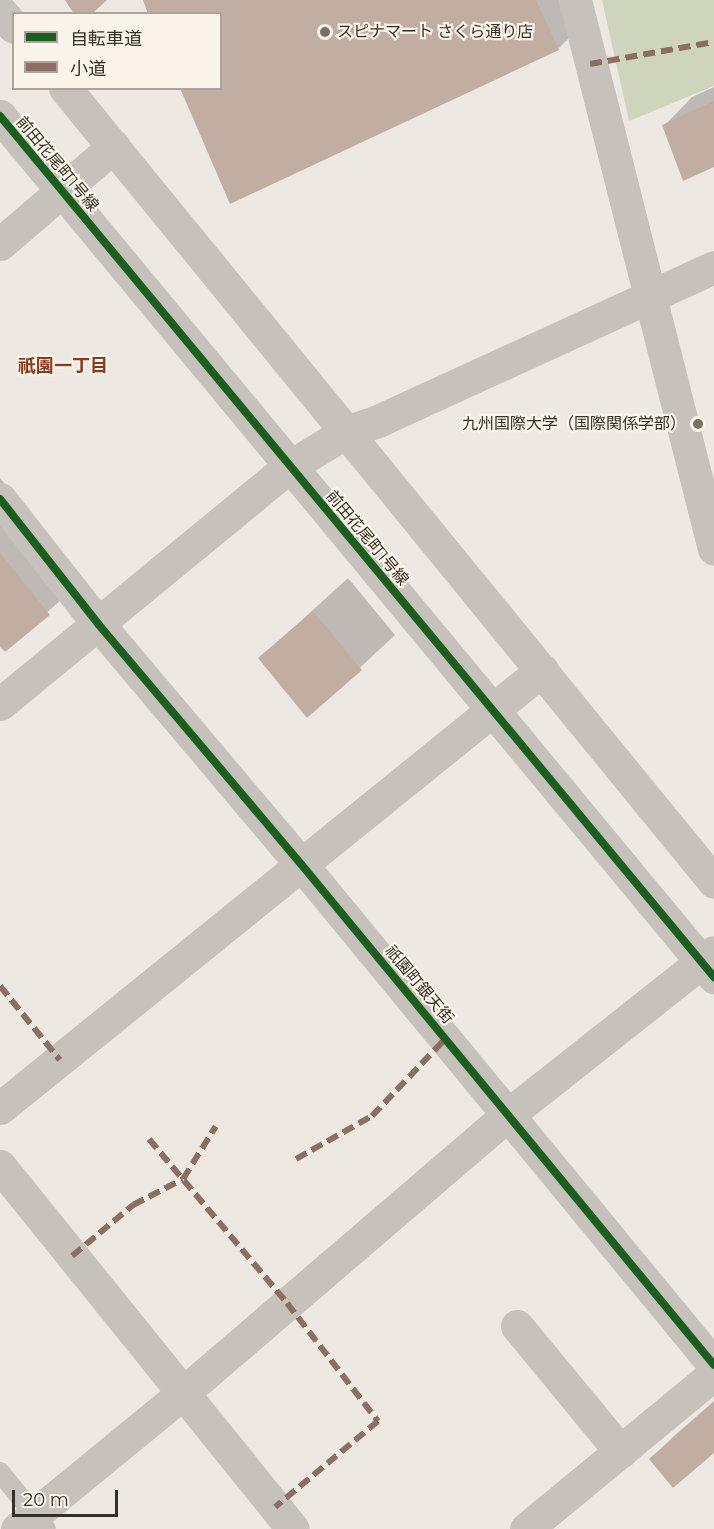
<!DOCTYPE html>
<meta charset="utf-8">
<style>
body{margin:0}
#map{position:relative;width:714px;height:1529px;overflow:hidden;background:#eee8e2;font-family:Montserrat,"Noto Sans JP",sans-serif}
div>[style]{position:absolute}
.green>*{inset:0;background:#cfd4bc}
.shadow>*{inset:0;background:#0003}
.building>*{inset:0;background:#c2ada3}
.service>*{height:20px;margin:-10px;padding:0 10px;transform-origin:10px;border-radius:10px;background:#c7c1bb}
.minor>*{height:33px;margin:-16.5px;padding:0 16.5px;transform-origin:16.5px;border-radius:16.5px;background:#c7c1bb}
.tertiary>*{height:33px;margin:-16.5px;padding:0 16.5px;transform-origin:16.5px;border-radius:16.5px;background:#c7c1bb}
.quiet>*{height:6px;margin-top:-3px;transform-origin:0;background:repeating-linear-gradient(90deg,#8d6e63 0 12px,transparent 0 18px)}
.cycleway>*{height:8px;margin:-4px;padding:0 4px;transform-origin:4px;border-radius:4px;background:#1b5e20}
.dots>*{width:16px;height:16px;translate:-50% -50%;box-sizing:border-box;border:3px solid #faf3e9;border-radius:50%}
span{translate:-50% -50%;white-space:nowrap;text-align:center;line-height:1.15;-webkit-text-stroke:4.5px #faf3e9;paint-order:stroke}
.poi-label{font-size:16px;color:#382e28}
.left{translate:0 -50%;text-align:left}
.right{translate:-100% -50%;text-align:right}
.street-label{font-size:16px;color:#382e28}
.neighbourhood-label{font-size:18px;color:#893b1f;font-weight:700}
.legend{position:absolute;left:12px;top:12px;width:210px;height:78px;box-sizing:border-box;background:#faf3e9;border:2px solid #aca49c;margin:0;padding:8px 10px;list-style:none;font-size:18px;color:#382e28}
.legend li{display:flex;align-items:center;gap:12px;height:30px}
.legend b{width:30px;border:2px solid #aca49c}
.scale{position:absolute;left:12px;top:1490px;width:106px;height:27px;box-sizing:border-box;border:3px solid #382e28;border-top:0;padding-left:8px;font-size:18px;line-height:21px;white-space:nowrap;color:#382e28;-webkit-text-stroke:4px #faf3e9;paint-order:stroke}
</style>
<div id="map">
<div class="green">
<i style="clip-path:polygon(602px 0,714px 0,714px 86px,629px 121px)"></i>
</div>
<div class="shadow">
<i style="clip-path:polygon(144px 0,577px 0,586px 21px,558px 49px,220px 88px,220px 14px)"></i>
<i style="clip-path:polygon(714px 87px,714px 165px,664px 126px,692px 97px)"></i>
<i style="clip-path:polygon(0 478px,83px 580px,5px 650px,0 644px)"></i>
<i style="clip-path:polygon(348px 578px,395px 635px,308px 716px,260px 658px)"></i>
<i style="clip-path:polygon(714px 1401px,714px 1451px,651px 1459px,674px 1436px)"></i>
</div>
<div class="building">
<i style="clip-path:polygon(65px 0,107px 0,92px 14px,74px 14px)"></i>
<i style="clip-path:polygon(143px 0,536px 0,559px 50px,230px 204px,180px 88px,220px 88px,220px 14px,148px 14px)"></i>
<i style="clip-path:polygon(714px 101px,714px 167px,683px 181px,662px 125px)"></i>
<i style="clip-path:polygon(0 553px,50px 615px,5px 652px,0 647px)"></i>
<i style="clip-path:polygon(313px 611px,362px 670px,307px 718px,258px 658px)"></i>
<i style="clip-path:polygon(714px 1402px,714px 1453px,673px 1488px,649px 1459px)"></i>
</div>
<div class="service">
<i style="left:0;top:1472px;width:73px;rotate:51.1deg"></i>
</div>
<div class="minor">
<i style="left:575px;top:0;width:566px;rotate:75.79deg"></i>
<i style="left:0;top:244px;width:150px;rotate:-40.7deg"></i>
<i style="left:0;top:499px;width:160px;rotate:51.8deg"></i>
<i style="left:99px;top:625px;width:313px;rotate:49.8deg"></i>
<i style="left:301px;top:864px;width:649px;rotate:50.5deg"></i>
<i style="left:0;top:704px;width:374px;rotate:-39.4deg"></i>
<i style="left:289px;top:467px;width:67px;rotate:-31.6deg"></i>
<i style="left:346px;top:432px;width:36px;rotate:-19deg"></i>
<i style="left:380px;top:420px;width:367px;rotate:-24.6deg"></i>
<i style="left:0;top:1108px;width:697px;rotate:-38.94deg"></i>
<i style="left:0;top:1166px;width:466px;rotate:51.1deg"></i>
<i style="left:517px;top:1326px;width:163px;rotate:50.5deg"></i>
<i style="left:17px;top:1529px;width:215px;rotate:-39.3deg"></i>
<i style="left:183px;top:1393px;width:429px;rotate:-40.6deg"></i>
<i style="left:509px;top:1114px;width:261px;rotate:-38.3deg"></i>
<i style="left:526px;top:1529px;width:244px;rotate:-39.5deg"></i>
</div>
<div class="tertiary">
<i style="left:0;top:11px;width:21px;rotate:49deg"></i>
<i style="left:65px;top:88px;width:1025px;rotate:50.74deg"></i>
<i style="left:0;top:116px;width:1119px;rotate:50.33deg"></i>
</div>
<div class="quiet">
<i style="left:590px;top:64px;width:126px;rotate:-10.1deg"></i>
<i style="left:0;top:986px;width:95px;rotate:51deg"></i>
<i style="left:149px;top:1139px;width:214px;rotate:49.9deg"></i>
<i style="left:287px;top:1303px;width:149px;rotate:52.4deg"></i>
<i style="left:378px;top:1421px;width:134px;rotate:140.1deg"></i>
<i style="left:296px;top:1159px;width:87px;rotate:-29.5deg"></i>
<i style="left:372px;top:1116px;width:108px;rotate:-46.5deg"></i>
<i style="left:72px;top:1256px;width:80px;rotate:-39.9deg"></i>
<i style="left:133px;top:1205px;width:56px;rotate:-27.5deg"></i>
<i style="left:183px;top:1179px;width:62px;rotate:-58.1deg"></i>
</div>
<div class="cycleway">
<i style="left:0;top:116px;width:1119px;rotate:50.33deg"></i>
<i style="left:0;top:499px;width:160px;rotate:51.8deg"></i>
<i style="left:99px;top:625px;width:313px;rotate:49.8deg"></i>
<i style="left:301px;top:864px;width:649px;rotate:50.5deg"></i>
</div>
<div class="dots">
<i style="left:325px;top:32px;background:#786f69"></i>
<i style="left:698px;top:424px;background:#786f69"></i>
</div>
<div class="poi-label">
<span class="left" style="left:337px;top:32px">スピナマート さくら通り店</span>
<span class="right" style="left:686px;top:424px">九州国際大学（国際関係学部）</span>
</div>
<div class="street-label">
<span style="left:57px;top:164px;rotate:50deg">前田花尾町1号線</span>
<span style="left:367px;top:538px;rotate:50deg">前田花尾町1号線</span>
<span style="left:419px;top:985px;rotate:50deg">祇園町銀天街</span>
</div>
<div class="neighbourhood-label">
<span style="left:63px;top:366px">祇園一丁目</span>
</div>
<ul class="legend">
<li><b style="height:8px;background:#1b5e20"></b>自転車道</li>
<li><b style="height:8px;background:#8d6e63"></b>小道</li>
</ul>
<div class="scale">20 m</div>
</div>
